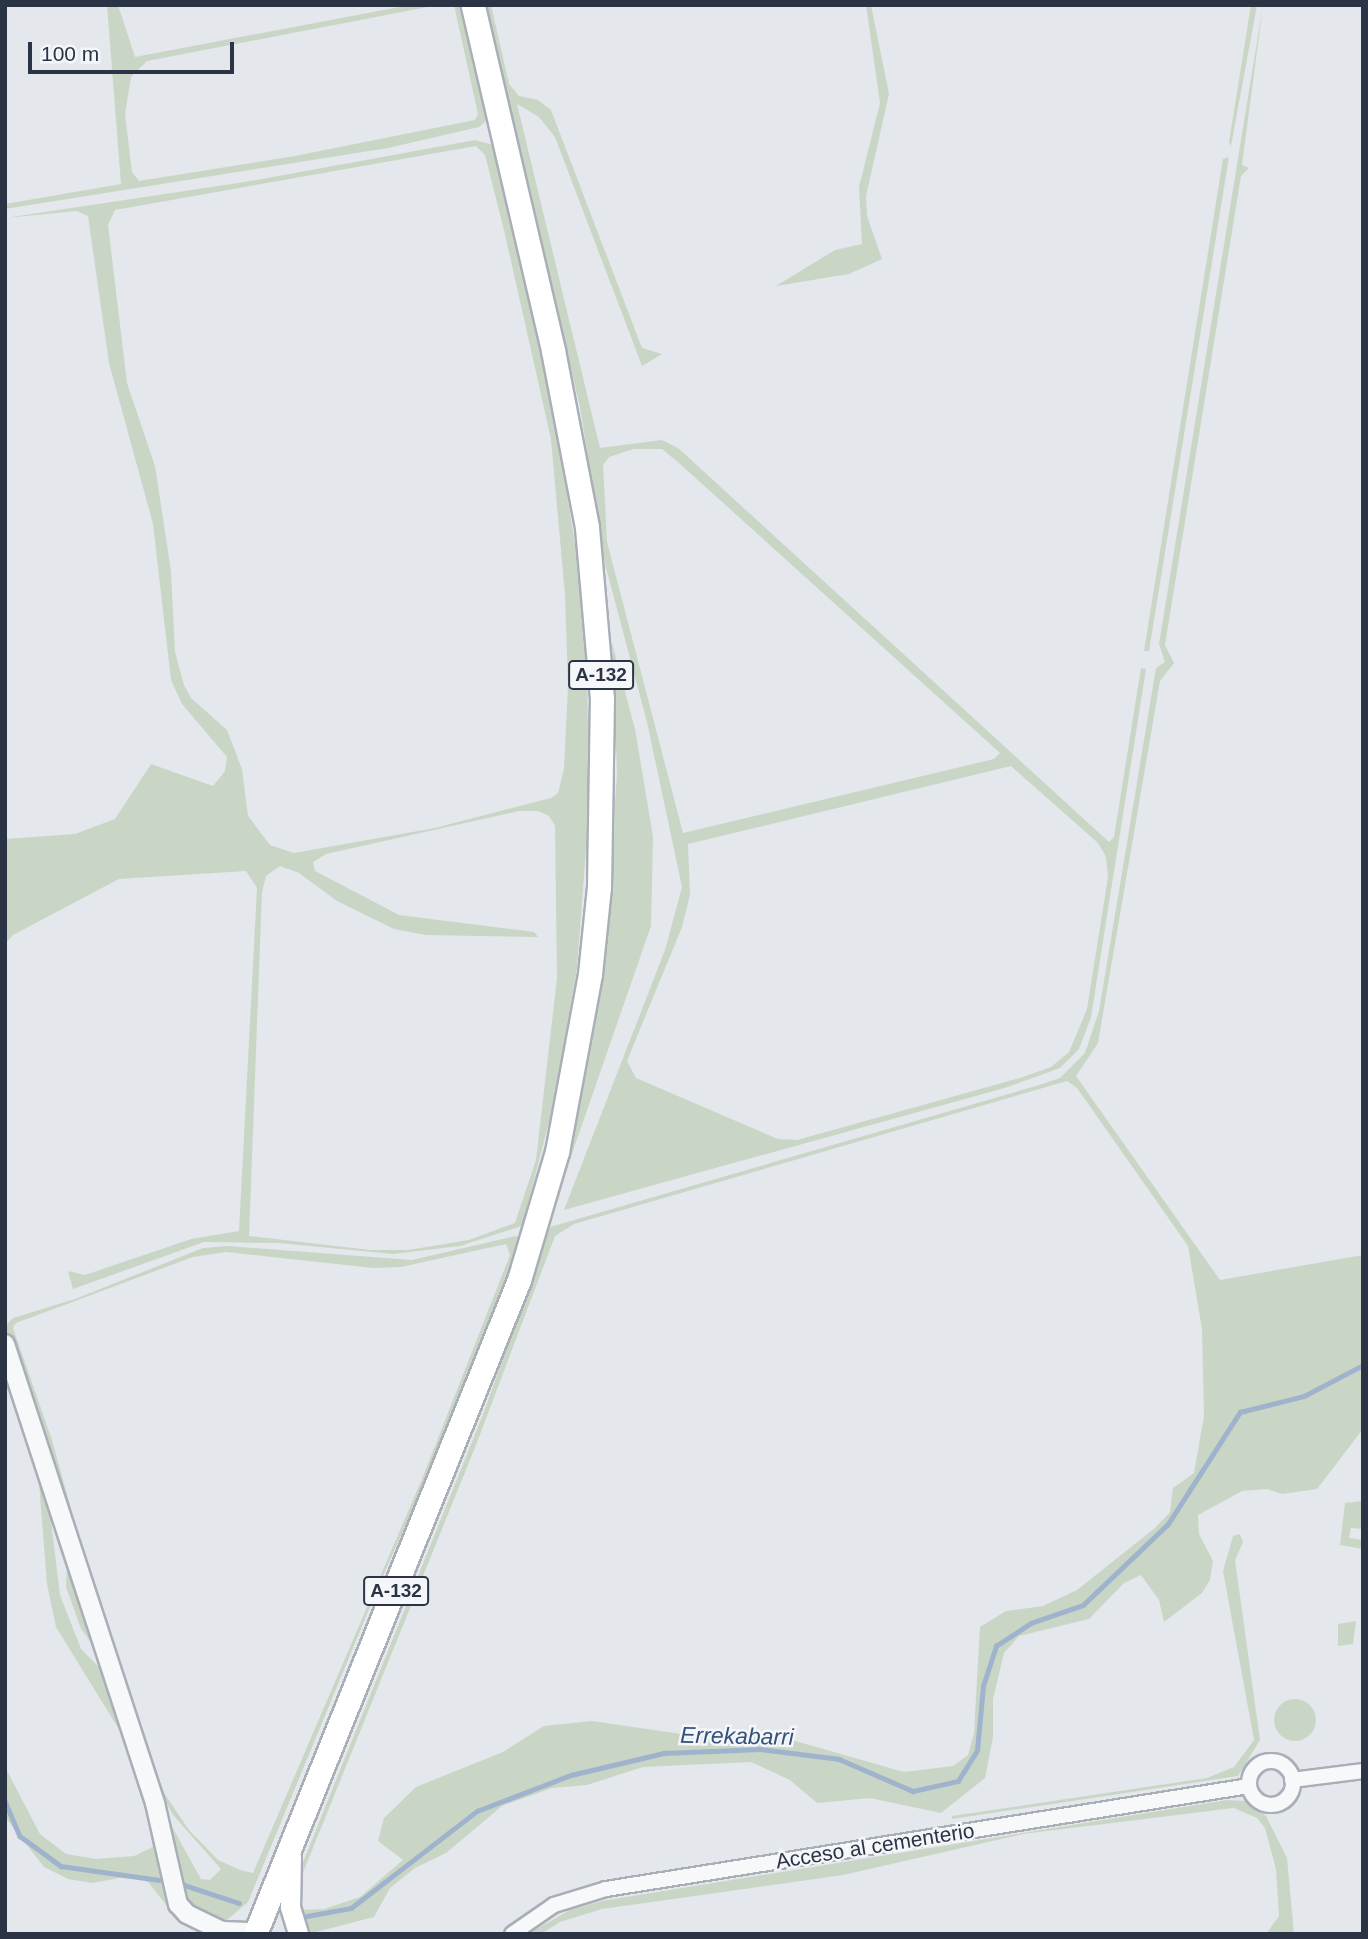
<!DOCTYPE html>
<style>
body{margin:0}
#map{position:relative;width:1368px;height:1939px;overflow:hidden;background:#e4e7ec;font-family:Arial,sans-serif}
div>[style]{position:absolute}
.green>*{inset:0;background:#c9d6c5}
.round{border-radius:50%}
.stream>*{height:4.5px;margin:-2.25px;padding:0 2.25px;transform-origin:2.25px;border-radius:2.25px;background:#9fb4cc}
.roads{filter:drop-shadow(2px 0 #a9aeb7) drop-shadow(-2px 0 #a9aeb7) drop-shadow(0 2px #a9aeb7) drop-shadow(0 -2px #a9aeb7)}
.minor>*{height:14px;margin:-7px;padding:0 7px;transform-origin:7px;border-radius:7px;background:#f7f8fa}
.minor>.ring{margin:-7px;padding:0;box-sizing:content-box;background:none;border:14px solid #f7f8fa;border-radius:50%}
.tertiary>*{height:18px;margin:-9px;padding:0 9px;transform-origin:9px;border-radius:9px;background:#f7f8fa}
.secondary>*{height:19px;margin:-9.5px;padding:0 9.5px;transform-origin:9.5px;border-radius:9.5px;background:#fff}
.primary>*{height:23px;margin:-11.5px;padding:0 11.5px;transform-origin:11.5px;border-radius:11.5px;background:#fff}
span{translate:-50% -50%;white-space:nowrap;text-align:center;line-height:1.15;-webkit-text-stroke:5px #f4f6f9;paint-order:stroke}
.shield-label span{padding:2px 5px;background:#f4f6f9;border:2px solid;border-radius:5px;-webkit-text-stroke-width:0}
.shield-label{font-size:19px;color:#2b3445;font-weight:700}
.street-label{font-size:21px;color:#2b3445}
.water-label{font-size:23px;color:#34527a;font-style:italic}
.frame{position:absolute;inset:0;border:7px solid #2b3445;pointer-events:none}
.scale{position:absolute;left:28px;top:42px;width:206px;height:32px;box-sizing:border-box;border:4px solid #2b3445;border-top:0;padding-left:9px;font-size:21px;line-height:24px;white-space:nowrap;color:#2b3445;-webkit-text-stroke:5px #f4f6f9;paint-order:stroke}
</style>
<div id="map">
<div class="green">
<i style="clip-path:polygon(107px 5px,118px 5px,135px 57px,410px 5px,438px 5px,147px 61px,131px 77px,125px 114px,132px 172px,139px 181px,295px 156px,475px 120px,478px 114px,454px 5px,459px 5px,486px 121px,479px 127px,388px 148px,5px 209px,5px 204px,121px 184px)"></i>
<i style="clip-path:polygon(evenodd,485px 5px,491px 5px,509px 84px,519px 96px,538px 100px,551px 110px,642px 348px,662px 354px,642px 366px,555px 137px,539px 117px,517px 104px,600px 448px,662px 440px,678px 448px,1109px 842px,1114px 837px,1141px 668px,1146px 669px,1091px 1017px,1079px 1049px,1060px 1068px,1008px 1087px,564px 1210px,665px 950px,682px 887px,647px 722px,604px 560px,580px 407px,485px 5px,633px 449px,662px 449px,679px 463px,1000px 753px,994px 759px,683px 833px,607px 542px,603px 465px,609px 457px,633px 449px,485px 5px,1011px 766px,1098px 843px,1106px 857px,1108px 877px,1087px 1009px,1069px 1052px,1051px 1067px,1020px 1078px,797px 1140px,778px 1139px,636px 1078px,627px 1061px,682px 927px,690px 895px,688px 844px,1011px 766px)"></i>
<i style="clip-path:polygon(866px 5px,871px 5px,889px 94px,866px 196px,867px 216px,882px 259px,849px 274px,776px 286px,835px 250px,862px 244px,859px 187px,880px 103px)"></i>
<i style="clip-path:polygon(1251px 5px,1257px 5px,1231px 146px,1229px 142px)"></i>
<i style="clip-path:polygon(1263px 5px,1242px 165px,1249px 168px,1241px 176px,1165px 645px,1174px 663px,1160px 681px,1098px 1043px,1076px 1076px,1220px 1280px,1363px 1255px,1363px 1429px,1317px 1489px,1282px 1494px,1267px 1489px,1242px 1491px,1198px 1515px,1199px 1534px,1213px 1561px,1210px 1580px,1202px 1593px,1164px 1622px,1159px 1600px,1141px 1575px,1124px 1583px,1089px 1619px,1019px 1636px,1004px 1653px,993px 1699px,993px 1737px,985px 1778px,941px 1813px,870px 1798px,817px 1803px,790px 1780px,751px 1762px,643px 1767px,587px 1785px,552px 1788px,502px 1806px,446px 1853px,415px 1868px,390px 1888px,374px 1917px,308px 1934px,299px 1910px,324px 1909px,360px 1897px,403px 1860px,378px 1841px,384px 1818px,416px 1787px,503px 1752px,544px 1726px,592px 1721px,681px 1734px,767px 1733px,904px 1772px,953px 1766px,968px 1755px,974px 1733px,980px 1627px,1006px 1611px,1043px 1606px,1077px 1590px,1155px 1528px,1170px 1512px,1173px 1488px,1194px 1473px,1204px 1416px,1202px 1329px,1188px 1246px,1077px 1088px,1067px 1081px,574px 1224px,555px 1236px,476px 1445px,300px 1880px,297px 1877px,484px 1412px,550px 1227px,1036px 1086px,1060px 1078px,1085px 1053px,1099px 1011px,1156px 668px,1165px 662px,1159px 644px)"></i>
<i style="clip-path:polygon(evenodd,475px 140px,493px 145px,555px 418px,580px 576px,587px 665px,589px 810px,577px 968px,554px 1103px,522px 1226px,460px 1246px,393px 1254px,279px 1243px,204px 1242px,73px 1289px,68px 1271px,85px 1275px,191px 1239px,239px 1231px,257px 888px,246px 871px,119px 879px,13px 935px,5px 944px,5px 839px,75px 834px,115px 819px,151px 764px,213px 786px,225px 771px,227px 757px,182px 704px,171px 680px,153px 524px,109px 363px,88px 216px,77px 211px,5px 218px,251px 181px,475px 140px,476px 146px,485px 155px,504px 230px,551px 439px,565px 595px,568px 686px,564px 769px,558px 793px,551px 798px,435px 828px,294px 853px,270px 845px,248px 816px,242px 769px,227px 730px,191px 698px,184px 685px,175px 652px,171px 571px,155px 466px,127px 383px,108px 225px,115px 210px,476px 146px,475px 140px,519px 811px,538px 811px,549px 816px,555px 826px,557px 978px,536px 1160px,515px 1223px,469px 1240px,408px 1250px,370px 1250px,249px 1236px,262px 892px,266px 876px,280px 866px,299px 873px,337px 901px,394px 929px,426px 935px,538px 937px,534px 932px,399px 915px,315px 871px,313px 862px,326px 854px,519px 811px)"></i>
<i style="clip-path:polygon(1229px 157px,1149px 651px,1144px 651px,1223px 159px)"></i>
<i style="clip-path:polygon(612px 643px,635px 729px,653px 837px,651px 926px,559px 1191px,605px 964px,617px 773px)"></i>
<i style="clip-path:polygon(evenodd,515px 1236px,520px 1237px,511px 1265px,457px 1410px,379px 1585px,248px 1902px,227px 1920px,200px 1917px,181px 1896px,165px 1823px,170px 1823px,201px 1879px,210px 1880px,221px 1869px,173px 1815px,155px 1782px,99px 1624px,54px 1463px,5px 1326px,13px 1318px,75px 1299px,203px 1248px,227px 1246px,412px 1260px,515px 1236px,506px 1244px,510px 1255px,422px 1479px,253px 1873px,240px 1870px,218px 1860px,189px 1830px,164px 1793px,106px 1636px,52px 1440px,13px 1328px,16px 1323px,193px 1257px,226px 1252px,373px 1268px,401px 1267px,506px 1244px)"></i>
<i style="clip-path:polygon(38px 1470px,47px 1488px,60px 1595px,81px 1649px,107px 1675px,135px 1750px,169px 1895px,213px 1934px,201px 1934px,179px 1921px,148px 1882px,131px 1876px,92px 1883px,68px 1879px,44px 1867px,5px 1817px,5px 1767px,40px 1834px,66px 1854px,96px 1859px,134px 1856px,153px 1847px,140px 1784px,120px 1731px,56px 1627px,47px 1584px)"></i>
<i style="clip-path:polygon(1363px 1501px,1363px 1529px,1351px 1528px,1349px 1538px,1363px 1540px,1363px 1549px,1340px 1545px,1345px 1503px)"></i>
<i style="clip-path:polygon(1240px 1534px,1243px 1542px,1235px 1560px,1260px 1740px,1238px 1776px,952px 1819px,952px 1816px,1207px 1778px,1234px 1767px,1254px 1740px,1223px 1571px,1233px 1536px)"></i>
<i style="clip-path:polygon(67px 1567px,72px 1574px,97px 1650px,81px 1629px,66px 1587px)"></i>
<i style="clip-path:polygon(1356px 1621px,1353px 1644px,1338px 1646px,1338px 1624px)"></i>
<i class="round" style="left:1274px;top:1699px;width:42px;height:42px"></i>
<i style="clip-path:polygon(1227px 1800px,1245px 1801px,1266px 1816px,1287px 1858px,1294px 1934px,1266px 1934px,1279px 1916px,1276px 1869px,1265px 1828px,1257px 1818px,1234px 1808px,1023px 1834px,843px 1875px,602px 1909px,560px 1922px,541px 1934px,528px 1934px,570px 1910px,602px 1901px)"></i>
</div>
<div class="stream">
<i style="left:5px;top:1801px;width:38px;rotate:67deg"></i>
<i style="left:20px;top:1836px;width:51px;rotate:36.2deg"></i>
<i style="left:61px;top:1866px;width:99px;rotate:8.1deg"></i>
<i style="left:181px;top:1884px;width:61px;rotate:18.1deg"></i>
<i style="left:307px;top:1916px;width:45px;rotate:-10.3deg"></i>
<i style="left:351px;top:1908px;width:159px;rotate:-37.6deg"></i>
<i style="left:477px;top:1811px;width:101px;rotate:-21deg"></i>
<i style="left:571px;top:1775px;width:96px;rotate:-13.3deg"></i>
<i style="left:664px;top:1753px;width:96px;rotate:-2.4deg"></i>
<i style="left:760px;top:1749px;width:80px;rotate:7.2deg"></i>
<i style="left:839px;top:1759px;width:81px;rotate:23.4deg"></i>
<i style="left:913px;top:1791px;width:46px;rotate:-12.5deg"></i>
<i style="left:958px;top:1781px;width:36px;rotate:-58deg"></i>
<i style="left:977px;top:1750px;width:64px;rotate:-84.6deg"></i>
<i style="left:983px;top:1686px;width:42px;rotate:-72deg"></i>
<i style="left:996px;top:1646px;width:42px;rotate:-33.3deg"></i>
<i style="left:1031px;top:1623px;width:55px;rotate:-19.1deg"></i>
<i style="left:1083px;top:1605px;width:117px;rotate:-43.6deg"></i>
<i style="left:1168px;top:1524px;width:133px;rotate:-57.3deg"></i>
<i style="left:1240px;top:1412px;width:66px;rotate:-14deg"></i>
<i style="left:1304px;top:1396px;width:67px;rotate:-27.7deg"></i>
</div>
<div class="roads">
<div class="minor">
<i class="ring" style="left:1249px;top:1761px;width:30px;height:30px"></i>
<i style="left:1292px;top:1780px;width:72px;rotate:-7.2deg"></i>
<i style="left:512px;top:1934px;width:51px;rotate:-34.6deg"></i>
<i style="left:554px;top:1905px;width:54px;rotate:-17.1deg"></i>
<i style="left:606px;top:1889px;width:651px;rotate:-9.1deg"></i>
</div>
<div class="tertiary">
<i style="left:5px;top:1344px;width:483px;rotate:71.9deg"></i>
<i style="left:155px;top:1803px;width:104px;rotate:77.2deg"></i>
<i style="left:178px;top:1904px;width:13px;rotate:48deg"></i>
<i style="left:187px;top:1914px;width:39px;rotate:26deg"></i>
<i style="left:222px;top:1931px;width:34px;rotate:2deg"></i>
</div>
<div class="secondary">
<i style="left:291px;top:1856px;width:51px;rotate:91.1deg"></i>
<i style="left:290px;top:1907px;width:28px;rotate:73deg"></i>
</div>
<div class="primary">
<i style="left:255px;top:1934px;width:705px;rotate:-68.02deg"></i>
<i style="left:519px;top:1280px;width:134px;rotate:-73.5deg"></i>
<i style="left:557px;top:1152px;width:181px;rotate:-79.5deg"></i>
<i style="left:590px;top:974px;width:87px;rotate:-84.1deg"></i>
<i style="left:599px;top:887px;width:188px;rotate:-89.1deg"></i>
<i style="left:602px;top:699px;width:173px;rotate:-95deg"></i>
<i style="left:587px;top:527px;width:180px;rotate:-100.9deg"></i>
<i style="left:553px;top:350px;width:354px;rotate:-103.1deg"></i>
</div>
</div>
<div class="shield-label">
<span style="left:601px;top:675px">A-132</span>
<span style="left:396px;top:1591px">A-132</span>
</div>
<div class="street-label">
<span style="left:875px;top:1846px;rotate:-9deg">Acceso al cementerio</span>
</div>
<div class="water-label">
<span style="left:737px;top:1736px;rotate:1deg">Errekabarri</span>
</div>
<div class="frame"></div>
<div class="scale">100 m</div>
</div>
